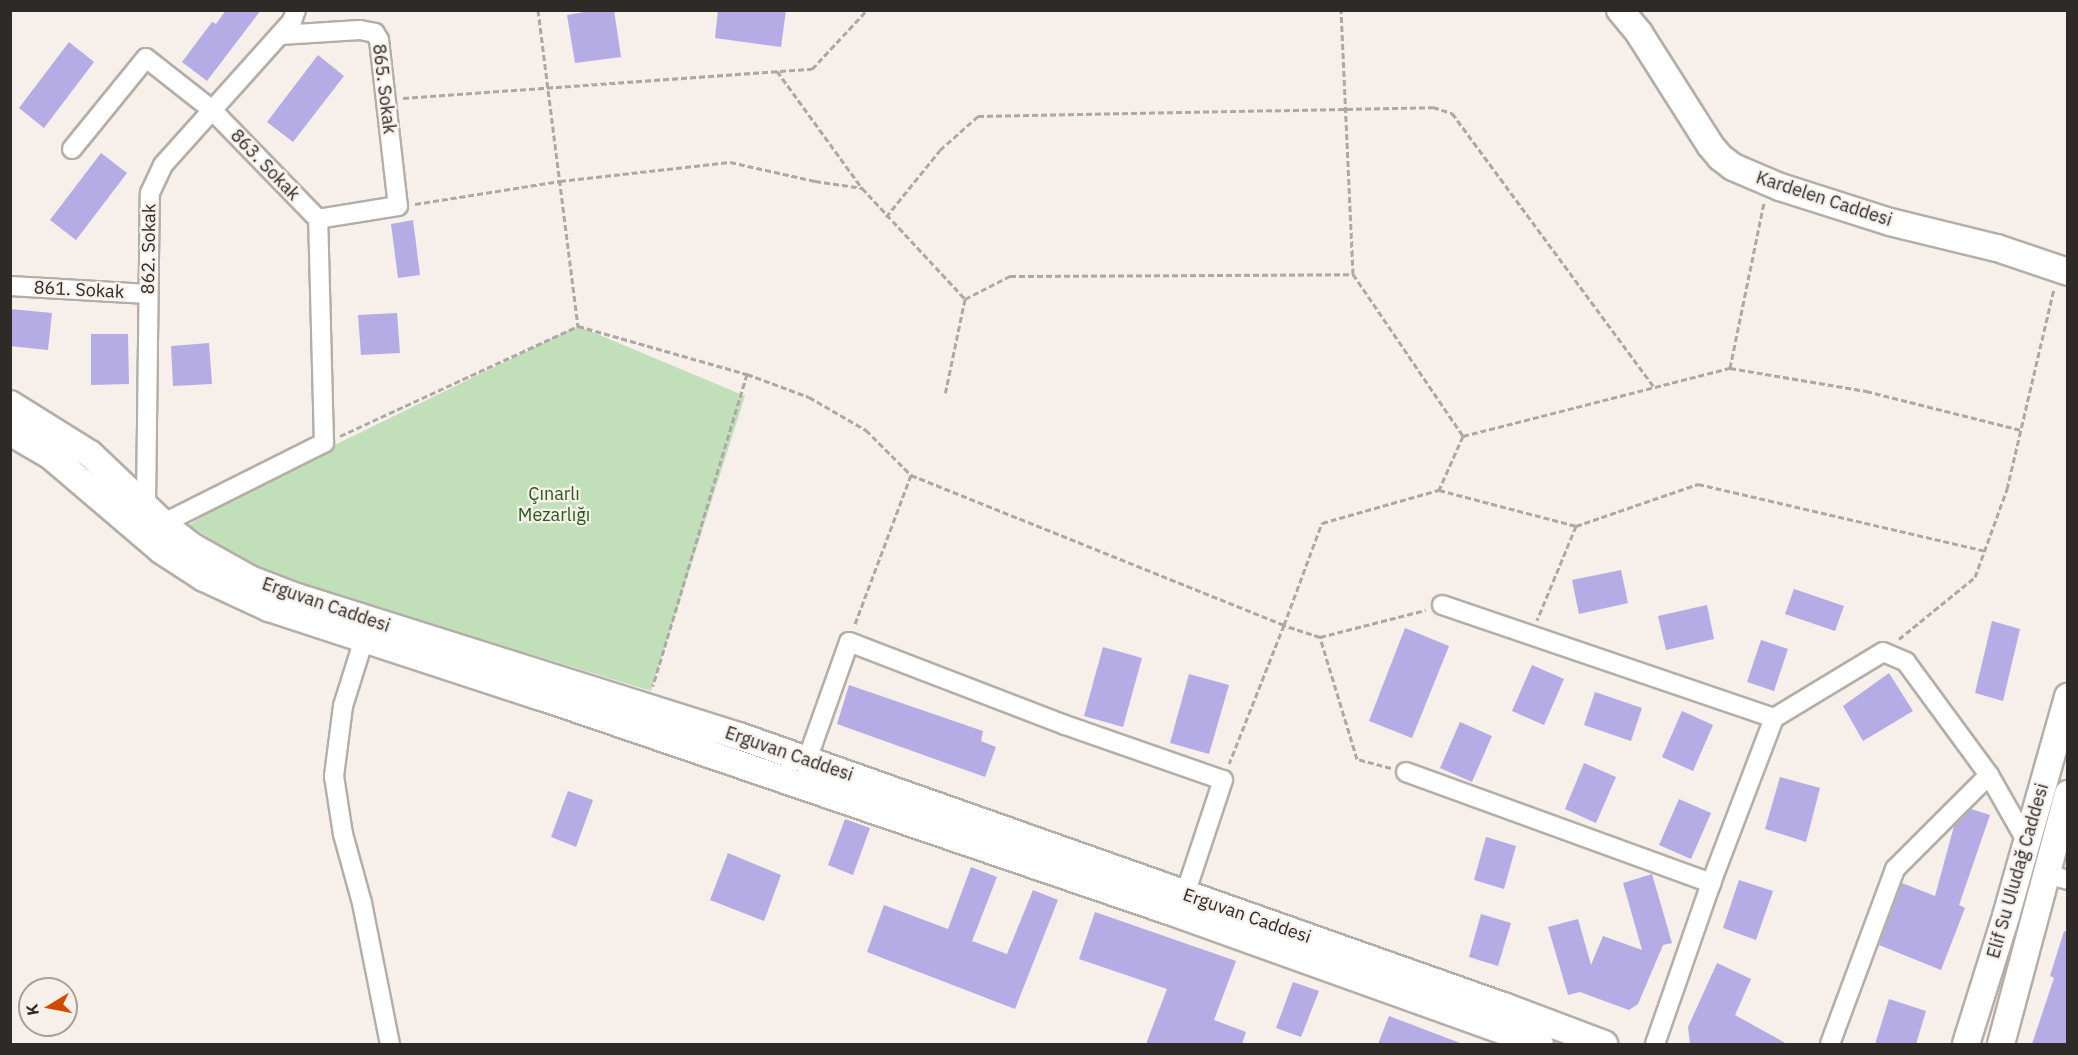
<!DOCTYPE html>
<meta charset="utf-8">
<style>
body{margin:0}
#map{position:relative;width:2078px;height:1055px;overflow:hidden;background:#f6efea;font-family:"IBM Plex Sans",sans-serif}
div>[style]{position:absolute}
.green>*{inset:0;background:#c1e0ba}
.building>*{inset:0;background:#b5ace5}
.path>*{height:3px;margin-top:-1.5px;transform-origin:0;background:repeating-linear-gradient(90deg,#ada8a4 0 6px,transparent 0 9px)}
.roads{filter:drop-shadow(2px 0 #b5aea8) drop-shadow(-2px 0 #b5aea8) drop-shadow(0 2px #b5aea8) drop-shadow(0 -2px #b5aea8)}
.street>*{height:18px;margin:-9px;padding:0 9px;transform-origin:9px;border-radius:9px;background:#fff}
.secondary>*{height:26px;margin:-13px;padding:0 13px;transform-origin:13px;border-radius:13px;background:#fff}
span{translate:-50% -50%;white-space:nowrap;text-align:center;line-height:1.15;-webkit-text-stroke:4.5px #f6efea;paint-order:stroke}
.street-label{font-size:18px;color:#2d2a28}
.park-label{font-size:18px;color:#275a19}
.frame{position:absolute;inset:0;border:12px solid #2d2a28;pointer-events:none}
.north{position:absolute;left:18px;top:977px;width:60px;height:60px;box-sizing:border-box;background:#f6efea;border:2px solid #a6a09c;border-radius:50%;rotate:260deg;font-size:16px;font-weight:700;line-height:24px;text-align:center;color:#2d2a28}
.north::after{content:'';display:block;margin:auto;width:21px;height:27px;background:#cf4b00;clip-path:polygon(50% 0,100% 100%,50% 72%,0 100%)}
</style>
<div id="map">
<div class="green">
<i style="clip-path:polygon(578px 326px,745px 396px,651px 691px,259px 571px,189px 525px,245px 489px)"></i>
</div>
<div class="building">
<i style="clip-path:polygon(226px 10px,261px 10px,207px 81px,182px 62px,212px 22px,216px 24px)"></i>
<i style="clip-path:polygon(596px 10px,614px 10px,621px 57px,575px 63px,567px 15px)"></i>
<i style="clip-path:polygon(718px 10px,786px 10px,781px 47px,715px 38px)"></i>
<i style="clip-path:polygon(69px 42px,94px 62px,44px 128px,19px 108px)"></i>
<i style="clip-path:polygon(318px 55px,344px 76px,293px 142px,267px 122px)"></i>
<i style="clip-path:polygon(101px 153px,127px 173px,76px 240px,50px 220px)"></i>
<i style="clip-path:polygon(413px 220px,420px 275px,398px 278px,391px 224px)"></i>
<i style="clip-path:polygon(10px 309px,52px 313px,48px 350px,10px 346px)"></i>
<i style="clip-path:polygon(397px 313px,400px 353px,361px 355px,358px 315px)"></i>
<i style="clip-path:polygon(91px 334px,128px 334px,129px 384px,91px 385px)"></i>
<i style="clip-path:polygon(209px 343px,212px 384px,173px 386px,171px 346px)"></i>
<i style="clip-path:polygon(1621px 570px,1628px 603px,1579px 614px,1572px 580px)"></i>
<i style="clip-path:polygon(1794px 589px,1844px 606px,1835px 631px,1785px 614px)"></i>
<i style="clip-path:polygon(1707px 605px,1714px 639px,1666px 650px,1658px 616px)"></i>
<i style="clip-path:polygon(1992px 621px,2020px 629px,2003px 701px,1975px 693px)"></i>
<i style="clip-path:polygon(1405px 628px,1449px 646px,1412px 738px,1369px 721px)"></i>
<i style="clip-path:polygon(1761px 640px,1788px 649px,1774px 691px,1747px 682px)"></i>
<i style="clip-path:polygon(1103px 647px,1142px 658px,1123px 727px,1084px 716px)"></i>
<i style="clip-path:polygon(1532px 665px,1564px 679px,1544px 725px,1512px 711px)"></i>
<i style="clip-path:polygon(1889px 673px,1913px 711px,1863px 741px,1843px 706px)"></i>
<i style="clip-path:polygon(1189px 674px,1229px 685px,1209px 754px,1170px 743px)"></i>
<i style="clip-path:polygon(849px 685px,983px 731px,981px 741px,996px 747px,985px 777px,837px 724px)"></i>
<i style="clip-path:polygon(1595px 692px,1642px 708px,1631px 741px,1584px 725px)"></i>
<i style="clip-path:polygon(1682px 711px,1713px 725px,1693px 771px,1662px 757px)"></i>
<i style="clip-path:polygon(1460px 722px,1492px 736px,1472px 782px,1440px 768px)"></i>
<i style="clip-path:polygon(1584px 763px,1616px 777px,1596px 823px,1565px 809px)"></i>
<i style="clip-path:polygon(1780px 777px,1820px 788px,1806px 842px,1765px 829px)"></i>
<i style="clip-path:polygon(568px 791px,593px 800px,576px 847px,551px 837px)"></i>
<i style="clip-path:polygon(1679px 799px,1711px 813px,1691px 859px,1659px 845px)"></i>
<i style="clip-path:polygon(1971px 809px,1990px 815px,1959px 905px,1965px 908px,1941px 970px,1879px 945px,1902px 883px,1935px 896px,1954px 826px)"></i>
<i style="clip-path:polygon(845px 819px,870px 828px,853px 875px,828px 865px)"></i>
<i style="clip-path:polygon(1486px 837px,1516px 846px,1504px 889px,1474px 880px)"></i>
<i style="clip-path:polygon(728px 853px,781px 875px,764px 921px,710px 900px)"></i>
<i style="clip-path:polygon(971px 867px,997px 877px,972px 941px,1007px 954px,1033px 890px,1058px 900px,1015px 1009px,867px 952px,884px 905px,948px 929px)"></i>
<i style="clip-path:polygon(1652px 874px,1672px 943px,1663px 945px,1638px 1004px,1629px 1010px,1580px 992px,1568px 995px,1548px 927px,1578px 919px,1591px 965px,1603px 936px,1642px 950px,1623px 883px)"></i>
<i style="clip-path:polygon(1739px 880px,1773px 891px,1756px 940px,1723px 928px)"></i>
<i style="clip-path:polygon(1095px 912px,1236px 961px,1214px 1020px,1246px 1032px,1242px 1044px,1146px 1044px,1167px 989px,1079px 959px)"></i>
<i style="clip-path:polygon(1481px 914px,1511px 923px,1498px 966px,1469px 957px)"></i>
<i style="clip-path:polygon(2064px 931px,2067px 932px,2067px 1044px,2032px 1044px,2054px 978px,2050px 976px)"></i>
<i style="clip-path:polygon(1717px 963px,1751px 979px,1735px 1015px,1787px 1044px,1690px 1044px,1688px 1027px)"></i>
<i style="clip-path:polygon(1293px 982px,1319px 991px,1301px 1037px,1276px 1028px)"></i>
<i style="clip-path:polygon(1889px 999px,1926px 1011px,1916px 1044px,1875px 1044px)"></i>
<i style="clip-path:polygon(1389px 1016px,1460px 1043px,1459px 1044px,1378px 1044px)"></i>
</div>
<div class="path">
<i style="left:538px;top:10px;width:319px;rotate:82.8deg"></i>
<i style="left:777px;top:71px;width:145px;rotate:54deg"></i>
<i style="left:403px;top:98px;width:410px;rotate:-4.1deg"></i>
<i style="left:812px;top:69px;width:81px;rotate:-47deg"></i>
<i style="left:415px;top:204px;width:147px;rotate:-9deg"></i>
<i style="left:560px;top:181px;width:171px;rotate:-6.4deg"></i>
<i style="left:730px;top:162px;width:87px;rotate:12.6deg"></i>
<i style="left:815px;top:181px;width:48px;rotate:8.5deg"></i>
<i style="left:862px;top:188px;width:151px;rotate:47.1deg"></i>
<i style="left:965px;top:299px;width:98px;rotate:101.8deg"></i>
<i style="left:886px;top:217px;width:86px;rotate:-51.1deg"></i>
<i style="left:940px;top:150px;width:51px;rotate:-41.8deg"></i>
<i style="left:978px;top:116px;width:455px;rotate:-1.1deg"></i>
<i style="left:1433px;top:107px;width:20px;rotate:18deg"></i>
<i style="left:1452px;top:113px;width:340px;rotate:53.6deg"></i>
<i style="left:1353px;top:274px;width:196px;rotate:55.8deg"></i>
<i style="left:965px;top:299px;width:51px;rotate:-27.1deg"></i>
<i style="left:1010px;top:276px;width:343px;rotate:-0.3deg"></i>
<i style="left:1353px;top:274px;width:264px;rotate:-92.6deg"></i>
<i style="left:1730px;top:368px;width:169px;rotate:-78.4deg"></i>
<i style="left:747px;top:374px;width:66px;rotate:20.4deg"></i>
<i style="left:809px;top:397px;width:66px;rotate:30.1deg"></i>
<i style="left:866px;top:430px;width:64px;rotate:45deg"></i>
<i style="left:911px;top:475px;width:162px;rotate:110.6deg"></i>
<i style="left:340px;top:436px;width:262px;rotate:-24.8deg"></i>
<i style="left:578px;top:326px;width:176px;rotate:15.9deg"></i>
<i style="left:747px;top:374px;width:326px;rotate:106.8deg"></i>
<i style="left:1463px;top:436px;width:276px;rotate:-14.3deg"></i>
<i style="left:1730px;top:368px;width:138px;rotate:9.6deg"></i>
<i style="left:1866px;top:391px;width:160px;rotate:14.1deg"></i>
<i style="left:1463px;top:436px;width:59px;rotate:114deg"></i>
<i style="left:1439px;top:490px;width:142px;rotate:14.7deg"></i>
<i style="left:1576px;top:526px;width:102px;rotate:112.5deg"></i>
<i style="left:911px;top:475px;width:402px;rotate:21.9deg"></i>
<i style="left:1284px;top:625px;width:149px;rotate:111.6deg"></i>
<i style="left:1576px;top:526px;width:129px;rotate:-19deg"></i>
<i style="left:1698px;top:484px;width:295px;rotate:13.1deg"></i>
<i style="left:1320px;top:637px;width:38px;rotate:-162deg"></i>
<i style="left:1284px;top:625px;width:109px;rotate:-69.6deg"></i>
<i style="left:1322px;top:523px;width:122px;rotate:-15.8deg"></i>
<i style="left:1899px;top:639px;width:98px;rotate:-39.2deg"></i>
<i style="left:1975px;top:577px;width:94px;rotate:-70deg"></i>
<i style="left:2007px;top:489px;width:206px;rotate:-76.8deg"></i>
<i style="left:1391px;top:768px;width:35px;rotate:-165deg"></i>
<i style="left:1357px;top:759px;width:127px;rotate:-106.9deg"></i>
<i style="left:1320px;top:637px;width:109px;rotate:-14.3deg"></i>
</div>
<div class="roads">
<div class="street">
<i style="left:280px;top:35px;width:80px;rotate:-3.6deg"></i>
<i style="left:360px;top:30px;width:15px;rotate:11deg"></i>
<i style="left:375px;top:33px;width:8px;rotate:60deg"></i>
<i style="left:379px;top:40px;width:167px;rotate:83.5deg"></i>
<i style="left:398px;top:206px;width:81px;rotate:170.8deg"></i>
<i style="left:72px;top:149px;width:117px;rotate:-50.9deg"></i>
<i style="left:146px;top:58px;width:84px;rotate:38.2deg"></i>
<i style="left:212px;top:110px;width:152px;rotate:45.8deg"></i>
<i style="left:10px;top:286px;width:138px;rotate:3.3deg"></i>
<i style="left:146px;top:505px;width:312px;rotate:-89.3deg"></i>
<i style="left:150px;top:193px;width:31px;rotate:-65deg"></i>
<i style="left:163px;top:165px;width:193px;rotate:-48.1deg"></i>
<i style="left:292px;top:21px;width:12px;rotate:-70deg"></i>
<i style="left:164px;top:523px;width:179px;rotate:-26.6deg"></i>
<i style="left:324px;top:443px;width:224px;rotate:-91.5deg"></i>
<i style="left:1442px;top:605px;width:351px;rotate:18.8deg"></i>
<i style="left:364px;top:639px;width:70px;rotate:107.4deg"></i>
<i style="left:343px;top:706px;width:71px;rotate:97.3deg"></i>
<i style="left:334px;top:776px;width:59px;rotate:81.2deg"></i>
<i style="left:343px;top:834px;width:72px;rotate:74.6deg"></i>
<i style="left:362px;top:903px;width:144px;rotate:78.8deg"></i>
<i style="left:807px;top:760px;width:125px;rotate:-70.4deg"></i>
<i style="left:849px;top:642px;width:231px;rotate:21deg"></i>
<i style="left:1065px;top:725px;width:167px;rotate:19.2deg"></i>
<i style="left:1223px;top:780px;width:120px;rotate:108.4deg"></i>
<i style="left:1406px;top:772px;width:325px;rotate:20deg"></i>
<i style="left:2046px;top:874px;width:23px;rotate:15deg"></i>
<i style="left:1655px;top:1044px;width:170px;rotate:-70.8deg"></i>
<i style="left:1711px;top:883px;width:177px;rotate:-69.1deg"></i>
<i style="left:1774px;top:718px;width:127px;rotate:-31.2deg"></i>
<i style="left:1883px;top:652px;width:25px;rotate:23deg"></i>
<i style="left:1906px;top:662px;width:140px;rotate:53.7deg"></i>
<i style="left:1989px;top:775px;width:77px;rotate:60.4deg"></i>
<i style="left:1830px;top:1044px;width:187px;rotate:-69.6deg"></i>
<i style="left:1895px;top:869px;width:133px;rotate:-45deg"></i>
</div>
<div class="secondary">
<i style="left:1620px;top:10px;width:30px;rotate:50deg"></i>
<i style="left:1639px;top:33px;width:133px;rotate:57.6deg"></i>
<i style="left:1710px;top:145px;width:16px;rotate:50deg"></i>
<i style="left:1720px;top:157px;width:16px;rotate:38deg"></i>
<i style="left:1733px;top:167px;width:51px;rotate:23.1deg"></i>
<i style="left:1780px;top:187px;width:115px;rotate:17.7deg"></i>
<i style="left:1890px;top:222px;width:110px;rotate:13.7deg"></i>
<i style="left:1997px;top:248px;width:75px;rotate:18.7deg"></i>
<i style="left:10px;top:404px;width:94px;rotate:32deg"></i>
<i style="left:90px;top:454px;width:109px;rotate:43.5deg"></i>
<i style="left:169px;top:529px;width:30px;rotate:37deg"></i>
<i style="left:193px;top:547px;width:65px;rotate:29.3deg"></i>
<i style="left:250px;top:579px;width:44px;rotate:21.3deg"></i>
<i style="left:291px;top:595px;width:470px;rotate:17.5deg"></i>
<i style="left:739px;top:736px;width:813px;rotate:19.46deg"></i>
<i style="left:1506px;top:1007px;width:105px;rotate:20.7deg"></i>
<i style="left:10px;top:432px;width:48px;rotate:30.3deg"></i>
<i style="left:51px;top:456px;width:145px;rotate:40.5deg"></i>
<i style="left:161px;top:550px;width:51px;rotate:33.1deg"></i>
<i style="left:204px;top:578px;width:72px;rotate:24.8deg"></i>
<i style="left:269px;top:608px;width:284px;rotate:18.1deg"></i>
<i style="left:539px;top:696px;width:663px;rotate:18.85deg"></i>
<i style="left:1166px;top:910px;width:397px;rotate:19.7deg"></i>
<i style="left:1966px;top:1044px;width:134px;rotate:-72.6deg"></i>
<i style="left:2006px;top:916px;width:228px;rotate:-74.2deg"></i>
<i style="left:2001px;top:1044px;width:259px;rotate:-75deg"></i>
</div>
</div>
<div class="street-label">
<span style="left:384px;top:89px;rotate:83deg">865. Sokak</span>
<span style="left:265px;top:165px;rotate:46deg">863. Sokak</span>
<span style="left:1824px;top:199px;rotate:18deg">Kardelen Caddesi</span>
<span style="left:149px;top:249px;rotate:-89deg">862. Sokak</span>
<span style="left:79px;top:290px;rotate:3deg">861. Sokak</span>
<span style="left:326px;top:605px;rotate:19deg">Erguvan Caddesi</span>
<span style="left:789px;top:754px;rotate:19deg">Erguvan Caddesi</span>
<span style="left:2018px;top:871px;rotate:-74deg">Elif Su Uludağ Caddesi</span>
<span style="left:1247px;top:916px;rotate:19deg">Erguvan Caddesi</span>
</div>
<div class="park-label">
<span style="left:554px;top:505px">Çınarlı<br>Mezarlığı</span>
</div>
<div class="frame"></div>
<div class="north">K</div>
</div>
